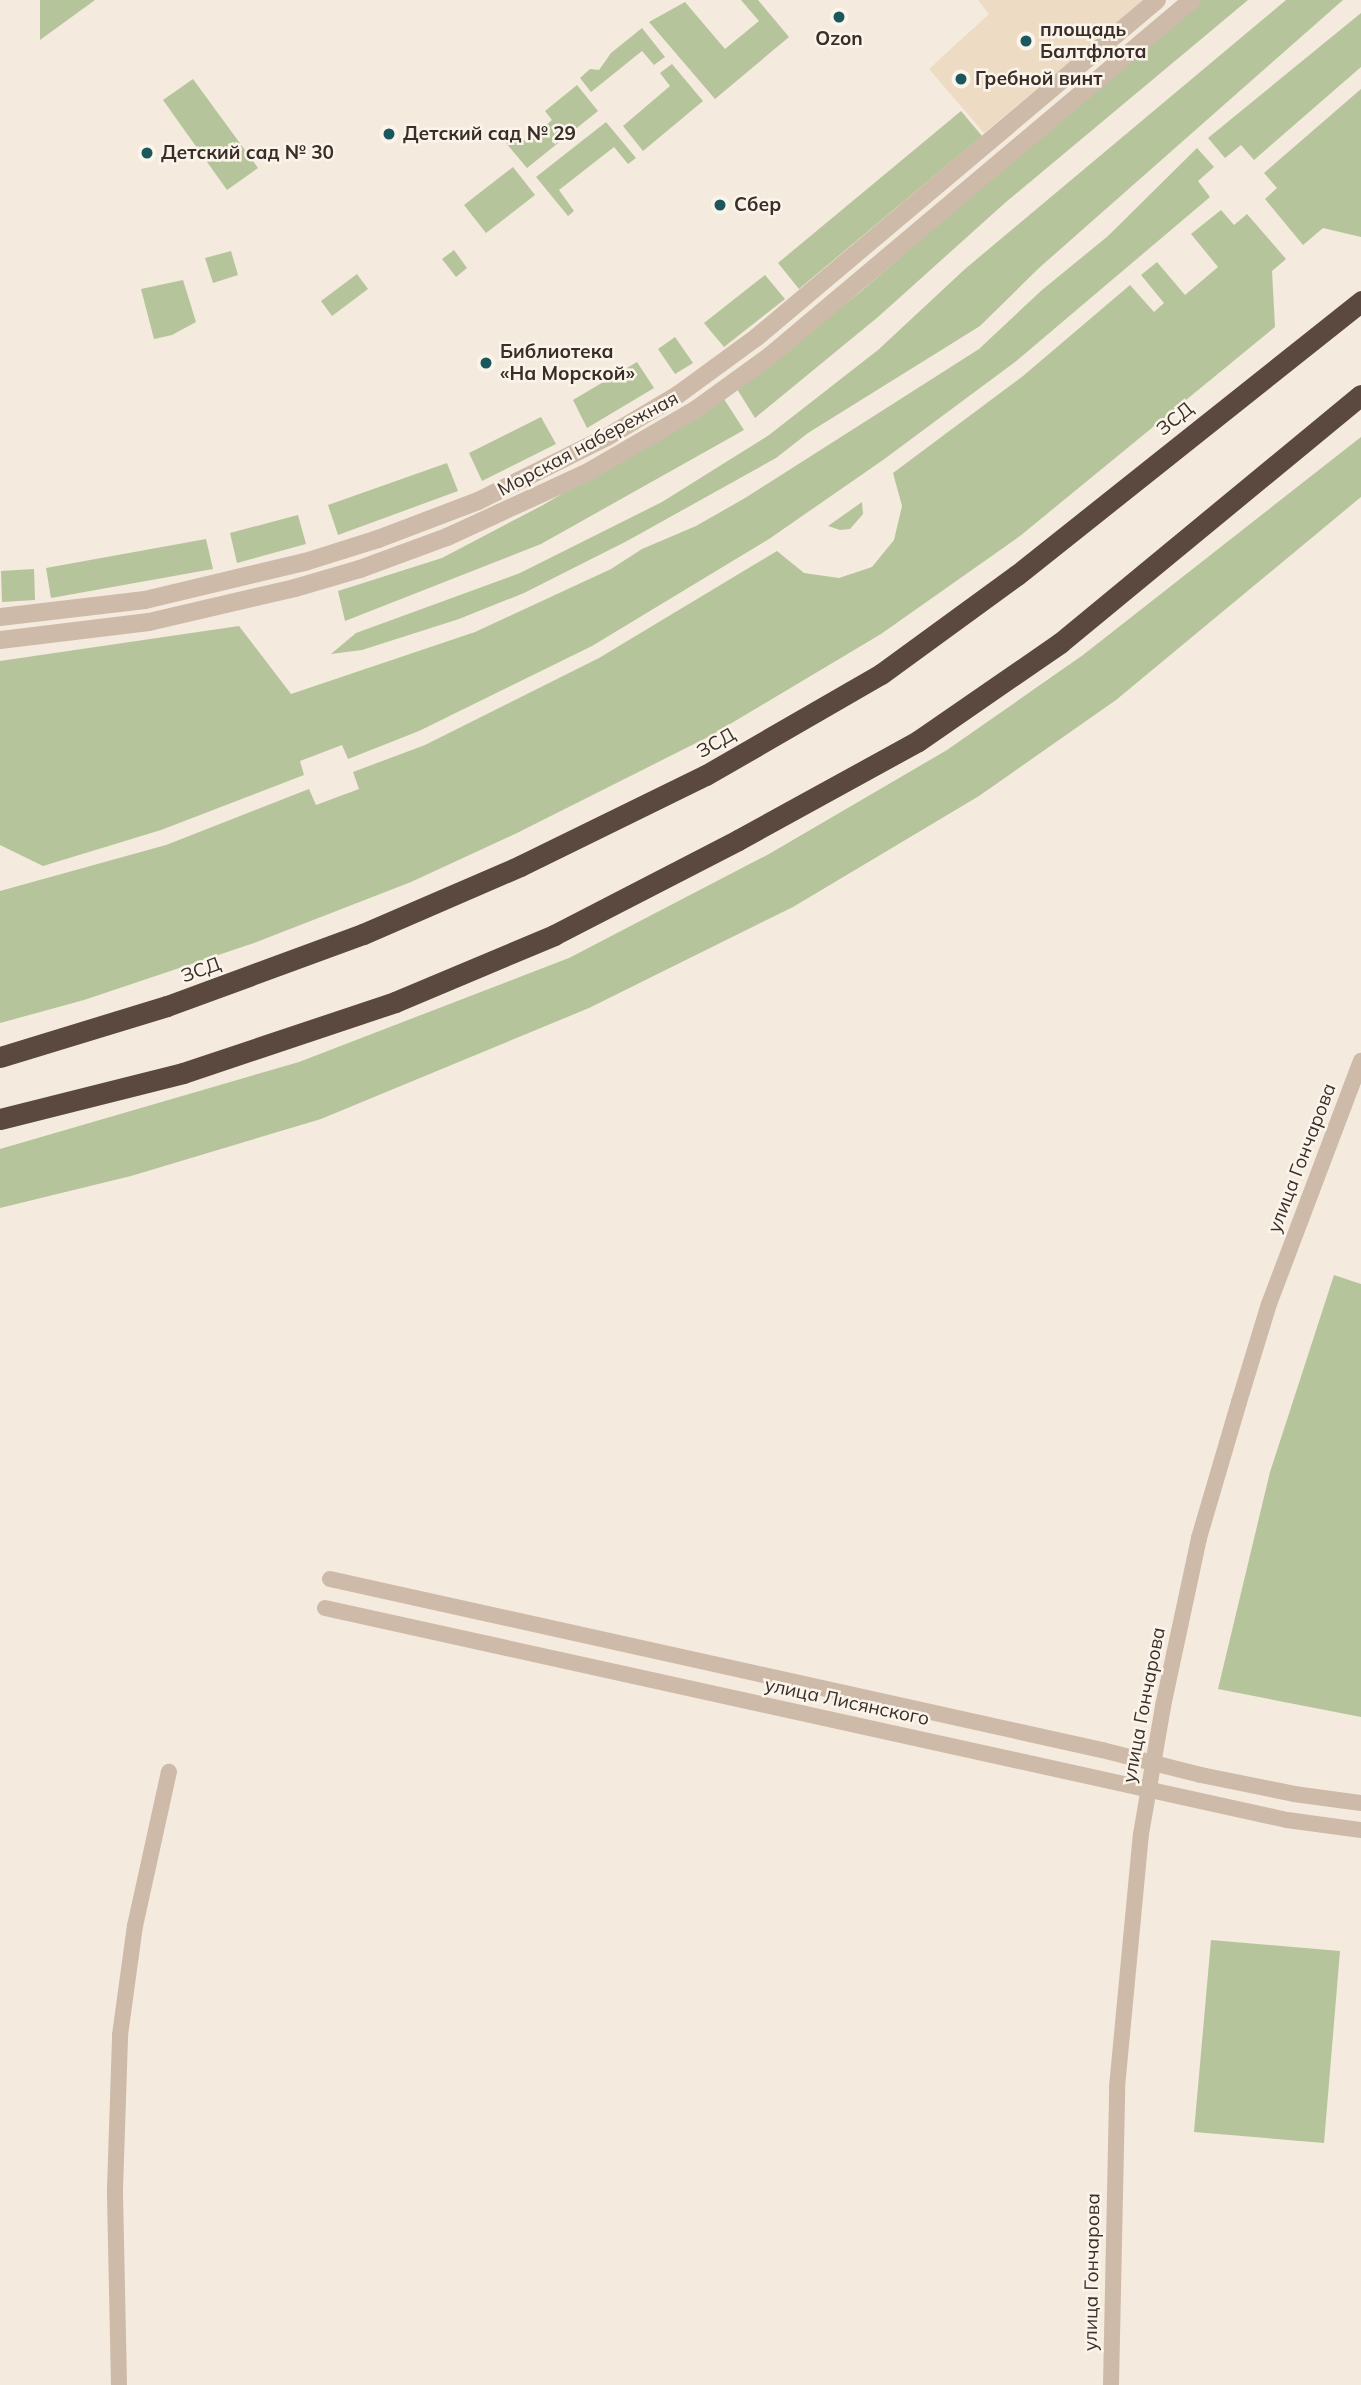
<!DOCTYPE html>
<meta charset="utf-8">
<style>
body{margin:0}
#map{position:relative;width:1361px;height:2385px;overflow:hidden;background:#f4eadd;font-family:Mulish,sans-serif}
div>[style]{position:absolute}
.green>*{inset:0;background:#b6c49c}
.plaza>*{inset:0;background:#eddbc3}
.minor>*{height:16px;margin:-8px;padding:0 8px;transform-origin:8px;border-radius:8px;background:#cdbaa8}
.tertiary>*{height:18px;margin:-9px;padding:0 9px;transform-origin:9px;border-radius:9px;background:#cdbaa8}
.motorway>*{height:21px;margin:-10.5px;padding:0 10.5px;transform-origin:10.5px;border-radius:10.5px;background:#5b483f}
.dots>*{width:19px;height:19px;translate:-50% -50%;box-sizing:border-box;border:4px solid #fbf4ea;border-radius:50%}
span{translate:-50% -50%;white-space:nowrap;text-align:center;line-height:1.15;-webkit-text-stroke:5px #fbf4ea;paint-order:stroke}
.poi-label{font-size:19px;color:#3a2e29;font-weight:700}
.left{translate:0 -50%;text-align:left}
.street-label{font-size:19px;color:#3a2e29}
</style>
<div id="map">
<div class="green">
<i style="clip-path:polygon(40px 0,95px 0,40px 40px)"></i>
<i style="clip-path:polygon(741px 0,758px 0,789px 37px,715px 99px,649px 22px,685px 2px,725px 49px,759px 21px)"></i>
<i style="clip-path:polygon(1199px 0,1248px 0,1006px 202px,878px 317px,755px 418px,737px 389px,859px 293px)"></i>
<i style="clip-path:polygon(1286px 0,1343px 0,1039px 268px,980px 326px,808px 433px,776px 458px,627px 541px,524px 593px,459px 619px,362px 650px,331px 654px,356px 633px,520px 573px,662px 502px,769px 435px,878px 350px,965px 269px)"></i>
<i style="clip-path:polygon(1361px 13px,1361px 67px,1254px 160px,1241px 145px,1225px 158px,1208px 138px)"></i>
<i style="clip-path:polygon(642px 28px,665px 57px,654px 65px,642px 51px,591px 92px,580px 78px,590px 69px,599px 70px,611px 53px)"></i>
<i style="clip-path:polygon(672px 64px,703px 101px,643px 151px,623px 126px,670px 86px,660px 73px)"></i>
<i style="clip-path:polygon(193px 79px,258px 168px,227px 190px,163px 100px)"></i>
<i style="clip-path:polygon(577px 85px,598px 111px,527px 168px,506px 143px,518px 133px,526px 142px,552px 120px,545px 111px)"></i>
<i style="clip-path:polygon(1361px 89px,1361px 237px,1323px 228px,1303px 245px,1265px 199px,1277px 188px,1264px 173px)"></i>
<i style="clip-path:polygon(961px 111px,982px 136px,799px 289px,778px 263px)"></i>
<i style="clip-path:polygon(606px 122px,636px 158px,628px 164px,614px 147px,559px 190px,574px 211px,568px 216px,536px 177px)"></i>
<i style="clip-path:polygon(1197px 148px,1214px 167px,1198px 181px,1210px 197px,1015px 362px,883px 460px,769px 539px,592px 646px,419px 731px,348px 759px,342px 745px,300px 761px,304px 775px,161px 830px,43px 866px,0 845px,0 661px,239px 626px,291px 694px,475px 632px,611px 569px,642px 549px,696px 526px,745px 498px,979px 349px,1042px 290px,1108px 236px)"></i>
<i style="clip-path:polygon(513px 167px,535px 195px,486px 233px,464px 205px)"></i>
<i style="clip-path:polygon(1221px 210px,1234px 225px,1247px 214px,1286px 259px,1272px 271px,1275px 327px,1020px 536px,881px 634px,710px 736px,517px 833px,411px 882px,254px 943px,84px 1000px,0 1023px,0 891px,166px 845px,309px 789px,316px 805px,359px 789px,353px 772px,425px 745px,599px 658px,777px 551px,804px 573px,839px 578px,872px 567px,894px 540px,902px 506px,893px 473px,1023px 376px,1130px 285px,1154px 312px,1164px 303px,1141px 275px,1157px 262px,1185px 295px,1218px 267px,1191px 234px)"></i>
<i style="clip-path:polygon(454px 250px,467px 268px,456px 277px,442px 259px)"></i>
<i style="clip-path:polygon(231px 251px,238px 275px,213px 283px,205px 258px)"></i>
<i style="clip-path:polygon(357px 274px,368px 289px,332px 316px,321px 301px)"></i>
<i style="clip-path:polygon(765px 275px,785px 299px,724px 347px,704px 323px)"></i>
<i style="clip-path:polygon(183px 280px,196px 322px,172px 335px,154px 339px,141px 289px)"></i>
<i style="clip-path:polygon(675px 337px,693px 363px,675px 374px,658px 349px)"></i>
<i style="clip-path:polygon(637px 362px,654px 388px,587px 428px,573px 400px)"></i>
<i style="clip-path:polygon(724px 399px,744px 430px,541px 544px,345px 621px,338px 591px,442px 558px,543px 505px)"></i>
<i style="clip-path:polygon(541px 417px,556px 444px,482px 481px,469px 453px)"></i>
<i style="clip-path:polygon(1361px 437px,1361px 497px,1116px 700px,979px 796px,793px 907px,589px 1008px,321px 1119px,131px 1176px,0 1208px,0 1149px,299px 1062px,569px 958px,769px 854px,947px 750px,1083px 655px)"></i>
<i style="clip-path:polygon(447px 463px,458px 491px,338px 535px,328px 505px)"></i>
<i style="clip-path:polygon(862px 502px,863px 514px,850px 529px,840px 530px,828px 526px)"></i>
<i style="clip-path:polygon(298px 515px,306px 544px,237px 563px,230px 533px)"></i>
<i style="clip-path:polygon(206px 539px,213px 569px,51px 598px,46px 568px)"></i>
<i style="clip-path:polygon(34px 569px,35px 600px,2px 602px,1px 571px)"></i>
<i style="clip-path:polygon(1334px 1275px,1361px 1284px,1361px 1717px,1218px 1689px,1270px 1472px)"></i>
<i style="clip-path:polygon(1211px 1940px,1340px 1951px,1324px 2143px,1194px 2132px)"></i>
</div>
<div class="plaza">
<i style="clip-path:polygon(978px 0,1144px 0,984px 133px,929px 69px,989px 14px)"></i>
</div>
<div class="minor">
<i style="left:330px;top:1579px;width:791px;rotate:12.49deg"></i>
<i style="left:1102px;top:1750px;width:102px;rotate:14.2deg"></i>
<i style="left:1201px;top:1775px;width:95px;rotate:11.5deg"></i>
<i style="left:1294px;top:1794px;width:68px;rotate:7.7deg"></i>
<i style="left:325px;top:1608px;width:985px;rotate:12.43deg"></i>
<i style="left:1287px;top:1820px;width:75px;rotate:7.7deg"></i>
<i style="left:119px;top:2385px;width:196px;rotate:-91.2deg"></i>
<i style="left:115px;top:2189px;width:154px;rotate:-88.1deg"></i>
<i style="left:120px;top:2035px;width:110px;rotate:-82.2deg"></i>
<i style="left:135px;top:1926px;width:158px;rotate:-77.6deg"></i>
<i style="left:1111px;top:2385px;width:298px;rotate:-88.8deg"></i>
<i style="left:1117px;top:2087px;width:254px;rotate:-84.6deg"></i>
<i style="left:1141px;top:1834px;width:130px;rotate:-80.2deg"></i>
<i style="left:1163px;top:1706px;width:172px;rotate:-77.9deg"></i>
<i style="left:1199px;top:1538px;width:142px;rotate:-73.6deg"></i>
<i style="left:1239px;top:1402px;width:102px;rotate:-73deg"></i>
<i style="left:1269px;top:1304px;width:260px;rotate:-69.3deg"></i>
</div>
<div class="tertiary">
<i style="left:0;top:617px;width:146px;rotate:-6.7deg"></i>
<i style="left:145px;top:600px;width:164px;rotate:-13.4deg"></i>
<i style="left:305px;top:562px;width:77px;rotate:-17.5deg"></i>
<i style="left:378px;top:539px;width:107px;rotate:-20.8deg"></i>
<i style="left:478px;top:501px;width:144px;rotate:-26.4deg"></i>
<i style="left:607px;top:437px;width:84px;rotate:-30.8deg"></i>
<i style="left:679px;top:394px;width:97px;rotate:-36.2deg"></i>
<i style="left:757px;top:337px;width:523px;rotate:-40.11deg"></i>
<i style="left:0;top:640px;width:150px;rotate:-6.9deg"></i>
<i style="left:149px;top:622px;width:150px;rotate:-13.1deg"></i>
<i style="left:295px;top:588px;width:68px;rotate:-16.3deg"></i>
<i style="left:360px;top:569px;width:93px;rotate:-20.2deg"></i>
<i style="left:447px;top:537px;width:155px;rotate:-24.7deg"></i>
<i style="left:588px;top:472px;width:124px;rotate:-30.1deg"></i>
<i style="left:695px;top:410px;width:94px;rotate:-35.9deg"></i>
<i style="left:771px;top:355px;width:551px;rotate:-40.14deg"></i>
</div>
<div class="motorway">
<i style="left:0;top:1057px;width:175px;rotate:-17deg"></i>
<i style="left:167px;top:1006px;width:209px;rotate:-20.2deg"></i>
<i style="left:363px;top:934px;width:171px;rotate:-23.4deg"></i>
<i style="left:520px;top:866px;width:207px;rotate:-26.1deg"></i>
<i style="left:706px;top:775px;width:202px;rotate:-30deg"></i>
<i style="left:881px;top:674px;width:168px;rotate:-36.1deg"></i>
<i style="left:1017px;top:575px;width:440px;rotate:-38.5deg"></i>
<i style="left:0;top:1119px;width:189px;rotate:-14.1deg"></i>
<i style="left:183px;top:1073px;width:224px;rotate:-18.5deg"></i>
<i style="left:395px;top:1002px;width:173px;rotate:-22.8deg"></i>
<i style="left:554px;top:935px;width:207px;rotate:-27.3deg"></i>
<i style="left:738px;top:840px;width:205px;rotate:-28.8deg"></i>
<i style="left:918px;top:741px;width:173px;rotate:-34.6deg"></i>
<i style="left:1060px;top:643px;width:390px;rotate:-39.5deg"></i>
</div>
<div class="dots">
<i style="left:839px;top:17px;background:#1b585e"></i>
<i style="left:1026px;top:41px;background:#1b585e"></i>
<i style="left:961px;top:79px;background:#1b585e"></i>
<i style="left:389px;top:134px;background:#1b585e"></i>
<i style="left:147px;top:153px;background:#1b585e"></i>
<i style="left:720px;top:205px;background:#1b585e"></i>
<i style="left:486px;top:363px;background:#1b585e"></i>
</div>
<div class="poi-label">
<span class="left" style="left:1040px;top:41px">площадь<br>Балтфлота</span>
<span style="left:839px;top:39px">Ozon</span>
<span class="left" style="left:975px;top:79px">Гребной винт</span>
<span class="left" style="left:403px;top:134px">Детский сад № 29</span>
<span class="left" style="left:161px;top:153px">Детский сад № 30</span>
<span class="left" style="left:734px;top:205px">Сбер</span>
<span class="left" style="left:500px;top:363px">Библиотека<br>«На Морской»</span>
</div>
<div class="street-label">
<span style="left:1175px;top:419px;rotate:-39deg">ЗСД</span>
<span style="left:588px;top:444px;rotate:-28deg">Морская набережная</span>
<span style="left:716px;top:743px;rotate:-30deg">ЗСД</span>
<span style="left:201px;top:970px;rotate:-20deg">ЗСД</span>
<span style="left:1302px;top:1158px;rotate:-69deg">улица Гончарова</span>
<span style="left:847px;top:1702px;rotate:12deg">улица Лисянского</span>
<span style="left:1144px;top:1705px;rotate:-79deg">улица Гончарова</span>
<span style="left:1092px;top:2272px;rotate:-89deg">улица Гончарова</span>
</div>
</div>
